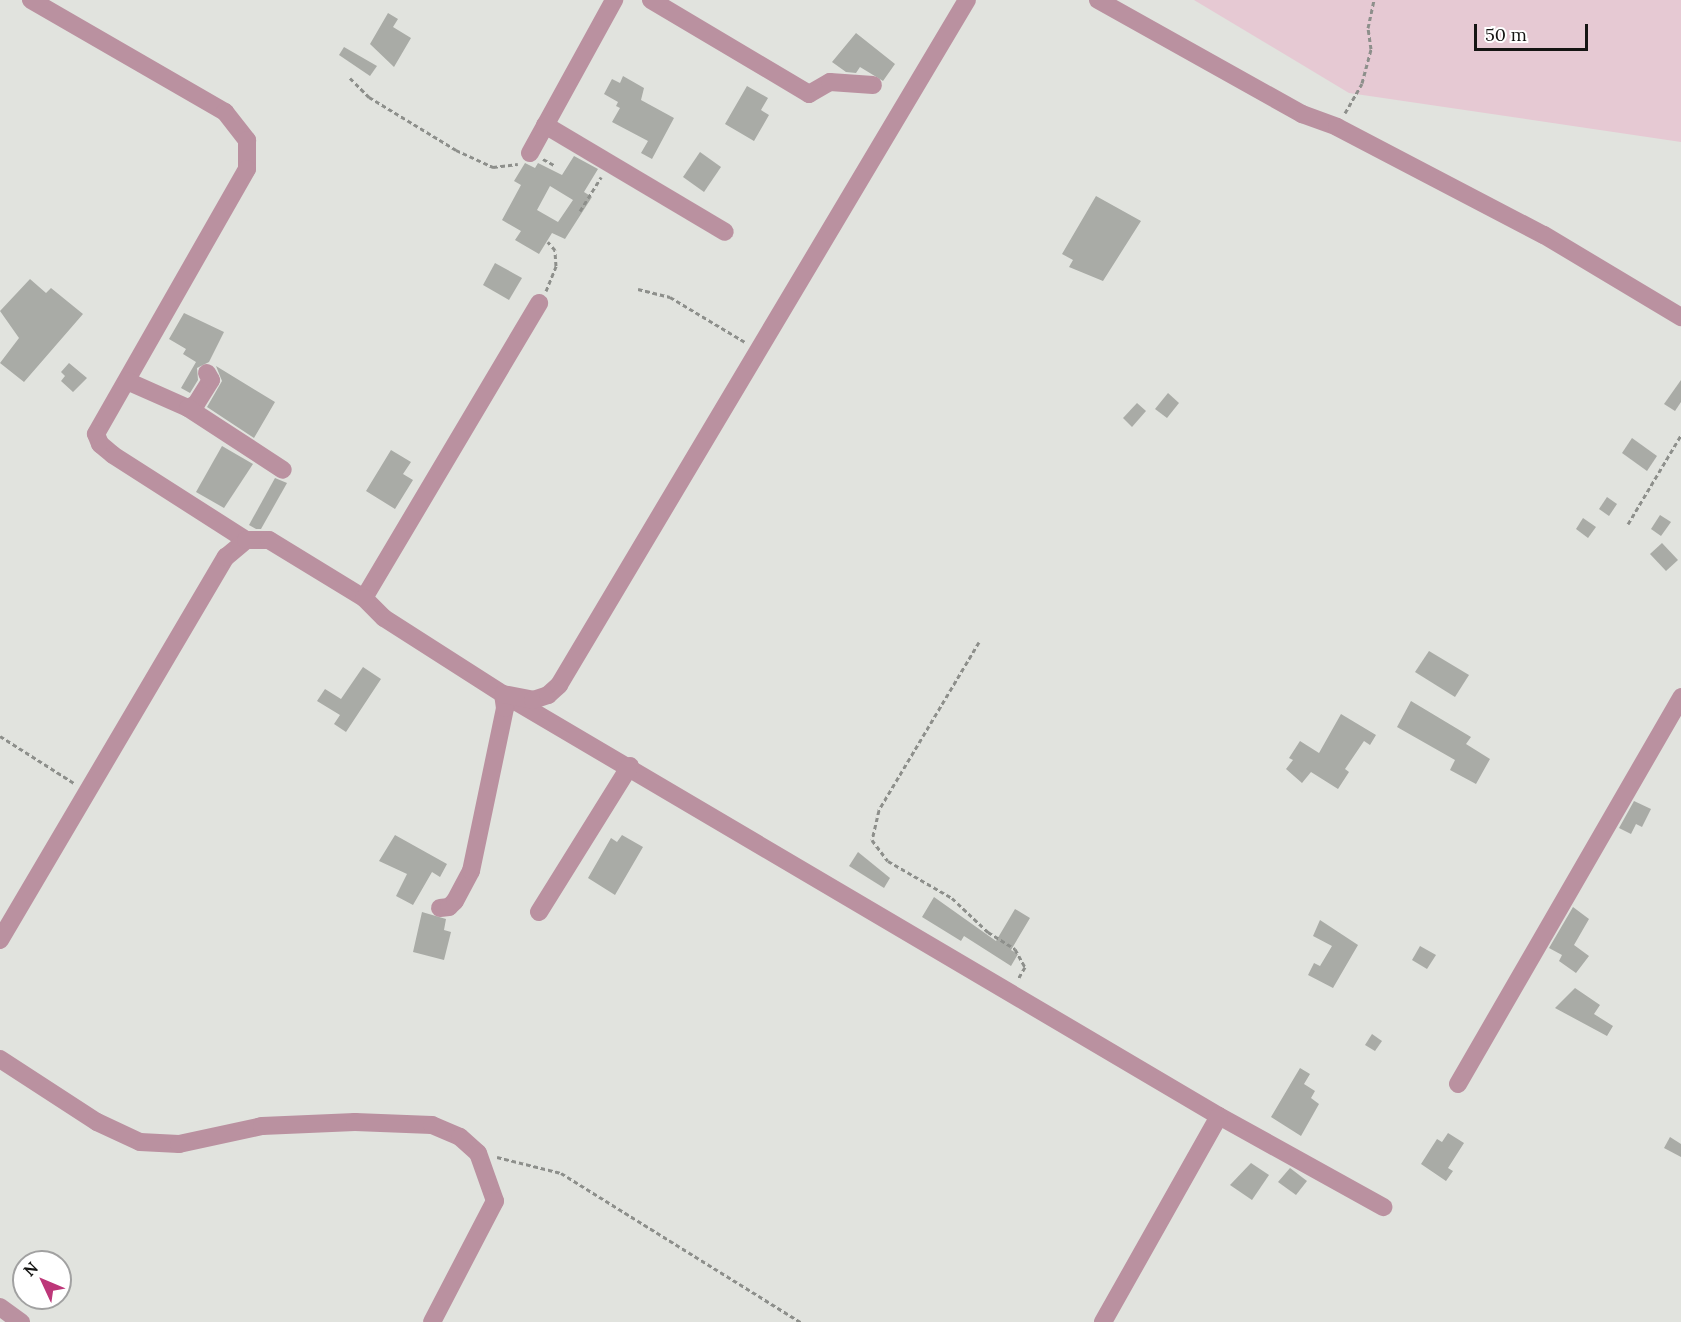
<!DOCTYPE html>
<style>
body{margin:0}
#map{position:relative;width:1681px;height:1322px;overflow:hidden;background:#e1e3de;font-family:Lora,serif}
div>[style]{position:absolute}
.green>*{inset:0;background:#e6c9d3}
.building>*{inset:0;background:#a9aba6}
.path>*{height:3px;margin-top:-1.5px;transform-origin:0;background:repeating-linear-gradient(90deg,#8d8f8b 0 4.5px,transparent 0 7.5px)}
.minor>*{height:18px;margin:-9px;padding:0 9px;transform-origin:9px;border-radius:9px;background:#ba91a0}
span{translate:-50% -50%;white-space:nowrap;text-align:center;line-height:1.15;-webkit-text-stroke:5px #fff;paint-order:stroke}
.north{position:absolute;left:12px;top:1250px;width:60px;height:60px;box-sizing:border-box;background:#fff;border:2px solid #a1a1a1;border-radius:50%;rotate:314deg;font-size:16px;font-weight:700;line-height:24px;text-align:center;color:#151513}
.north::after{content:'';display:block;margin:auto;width:21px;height:27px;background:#bd3779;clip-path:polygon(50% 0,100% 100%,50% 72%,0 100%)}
.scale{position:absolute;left:1474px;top:24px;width:114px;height:27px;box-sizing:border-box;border:3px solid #151513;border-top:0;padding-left:8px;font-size:18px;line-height:21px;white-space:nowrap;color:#151513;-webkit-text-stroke:4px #fff;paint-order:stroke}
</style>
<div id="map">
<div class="green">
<i style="clip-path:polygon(1194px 0,1681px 0,1681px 142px,1349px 93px)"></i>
</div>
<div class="building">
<i style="clip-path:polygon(388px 13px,398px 19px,393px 27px,411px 38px,394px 67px,370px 44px)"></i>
<i style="clip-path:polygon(856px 33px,895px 64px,883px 81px,860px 67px,856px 73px,846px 72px,832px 62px)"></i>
<i style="clip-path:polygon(344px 47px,377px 66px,370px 76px,339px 55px)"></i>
<i style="clip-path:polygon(623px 76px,644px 88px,641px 100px,674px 118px,652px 159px,641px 153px,648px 141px,612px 122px,620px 108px,616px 106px,618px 102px,604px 94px,612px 79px,620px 83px)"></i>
<i style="clip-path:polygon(747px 86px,768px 98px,761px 110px,769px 115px,754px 141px,725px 124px)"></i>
<i style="clip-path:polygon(700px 152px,721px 167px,704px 192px,683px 177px)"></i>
<i style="clip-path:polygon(evenodd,574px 156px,598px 169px,584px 192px,592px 197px,565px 239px,552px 233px,539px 254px,515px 240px,521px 231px,502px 220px,521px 185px,514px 181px,525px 163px,535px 168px,538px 163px,562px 175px,574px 156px,550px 186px,573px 200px,558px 222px,537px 210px,550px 186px)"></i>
<i style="clip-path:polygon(1096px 196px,1141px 221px,1103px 281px,1069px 267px,1073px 260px,1062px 254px)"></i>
<i style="clip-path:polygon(495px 263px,522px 278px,509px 300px,483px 285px)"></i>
<i style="clip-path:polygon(30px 279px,46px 293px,51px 288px,83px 314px,24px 382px,0 363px,19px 338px,0 311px)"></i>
<i style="clip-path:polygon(184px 313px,224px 332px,209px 362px,197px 368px,198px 380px,190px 393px,181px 388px,196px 362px,183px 354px,186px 349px,169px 339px)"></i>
<i style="clip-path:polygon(69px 363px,87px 378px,73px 392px,61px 381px,65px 376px,61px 372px)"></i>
<i style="clip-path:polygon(216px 366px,275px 402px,254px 438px,207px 407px,222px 381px)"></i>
<i style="clip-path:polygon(1681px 380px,1681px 402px,1675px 411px,1664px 404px)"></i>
<i style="clip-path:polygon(1168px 393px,1179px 403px,1167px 418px,1155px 409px)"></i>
<i style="clip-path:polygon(1137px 403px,1146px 411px,1132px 427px,1123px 418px)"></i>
<i style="clip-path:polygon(1632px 438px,1657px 456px,1647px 471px,1622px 453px)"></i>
<i style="clip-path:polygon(222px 446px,253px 464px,224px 508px,196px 492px)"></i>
<i style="clip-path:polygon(391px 450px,411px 462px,403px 474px,413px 480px,395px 509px,366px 491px)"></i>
<i style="clip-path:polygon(275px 478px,287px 483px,261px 529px,256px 529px,249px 525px)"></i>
<i style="clip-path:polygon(1607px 497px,1617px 504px,1609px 516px,1599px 509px)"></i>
<i style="clip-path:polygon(1660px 515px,1671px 522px,1661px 536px,1651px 529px)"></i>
<i style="clip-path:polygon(1583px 518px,1596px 527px,1588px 538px,1576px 529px)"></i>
<i style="clip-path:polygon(1662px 543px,1678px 560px,1666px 571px,1650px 554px)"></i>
<i style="clip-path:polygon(1429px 651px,1469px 675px,1455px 697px,1415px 672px)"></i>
<i style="clip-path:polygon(363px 667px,381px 679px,346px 732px,334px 724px,340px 715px,317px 701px,325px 689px,341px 699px)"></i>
<i style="clip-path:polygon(1411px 701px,1471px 737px,1466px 744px,1490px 759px,1476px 784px,1450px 770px,1455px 760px,1397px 727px)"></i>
<i style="clip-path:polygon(1341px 714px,1376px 735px,1370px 745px,1364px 741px,1345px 769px,1349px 772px,1338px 789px,1311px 772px,1302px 783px,1286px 769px,1293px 760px,1289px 758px,1300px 741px,1319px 753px)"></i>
<i style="clip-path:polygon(1634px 801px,1651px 809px,1642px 827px,1636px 824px,1631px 834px,1619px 828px)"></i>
<i style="clip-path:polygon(395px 835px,447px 864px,440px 877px,432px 872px,413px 905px,396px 896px,407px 874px,379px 861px)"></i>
<i style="clip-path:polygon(622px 835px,643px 847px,615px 895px,588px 878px,611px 838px,617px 842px)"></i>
<i style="clip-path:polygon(858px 852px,890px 878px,884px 888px,849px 866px)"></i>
<i style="clip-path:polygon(934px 897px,996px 941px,1015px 909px,1030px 918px,1011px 950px,1018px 954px,1011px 966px,964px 936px,961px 941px,922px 917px)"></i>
<i style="clip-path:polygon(1573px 907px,1589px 919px,1574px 945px,1589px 956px,1576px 973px,1559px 961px,1562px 955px,1549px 948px)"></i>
<i style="clip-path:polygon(422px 912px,446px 919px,444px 930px,451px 932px,444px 960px,413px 952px)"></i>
<i style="clip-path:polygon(1320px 920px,1358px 945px,1333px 988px,1308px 975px,1314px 963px,1320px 966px,1332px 946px,1313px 936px)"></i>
<i style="clip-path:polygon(1420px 946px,1436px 955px,1427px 969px,1412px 960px)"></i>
<i style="clip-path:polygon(1575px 988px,1600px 1005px,1594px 1014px,1613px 1026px,1607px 1036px,1555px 1008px)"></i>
<i style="clip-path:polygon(1372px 1034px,1382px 1041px,1375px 1051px,1365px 1045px)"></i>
<i style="clip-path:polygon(1300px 1068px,1310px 1074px,1304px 1084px,1315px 1091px,1311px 1098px,1319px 1104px,1301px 1136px,1271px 1117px)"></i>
<i style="clip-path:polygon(1448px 1133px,1464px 1143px,1448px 1168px,1453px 1171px,1446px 1181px,1421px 1164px,1437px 1139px,1442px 1142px)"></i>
<i style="clip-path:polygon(1670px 1137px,1681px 1144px,1681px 1157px,1664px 1148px)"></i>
<i style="clip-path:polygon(1251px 1163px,1269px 1175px,1252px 1200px,1230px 1185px)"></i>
<i style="clip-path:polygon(1290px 1168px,1307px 1181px,1296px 1195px,1278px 1182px)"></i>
</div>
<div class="path">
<i style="left:350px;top:78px;width:27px;rotate:45deg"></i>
<i style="left:369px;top:97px;width:102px;rotate:31.3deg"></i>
<i style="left:456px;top:150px;width:41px;rotate:24.7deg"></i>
<i style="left:493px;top:167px;width:25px;rotate:-7deg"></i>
<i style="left:1345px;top:113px;width:34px;rotate:-60deg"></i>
<i style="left:1362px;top:83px;width:35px;rotate:-75deg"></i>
<i style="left:1371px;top:49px;width:21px;rotate:-98deg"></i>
<i style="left:1368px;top:28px;width:29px;rotate:-78deg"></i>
<i style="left:543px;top:159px;width:13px;rotate:29deg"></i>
<i style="left:580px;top:211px;width:40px;rotate:-58deg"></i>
<i style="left:638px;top:289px;width:33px;rotate:14deg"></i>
<i style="left:670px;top:297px;width:87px;rotate:31deg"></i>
<i style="left:546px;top:291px;width:27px;rotate:-68deg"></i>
<i style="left:556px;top:266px;width:16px;rotate:-94deg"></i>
<i style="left:555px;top:250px;width:11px;rotate:-131deg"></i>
<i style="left:1628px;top:524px;width:104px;rotate:-59.2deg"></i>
<i style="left:979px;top:642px;width:196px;rotate:120.8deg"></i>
<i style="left:879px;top:810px;width:31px;rotate:103deg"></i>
<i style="left:872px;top:840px;width:26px;rotate:53deg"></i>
<i style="left:888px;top:861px;width:74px;rotate:30deg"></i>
<i style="left:952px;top:898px;width:50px;rotate:43.4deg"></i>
<i style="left:988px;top:932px;width:32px;rotate:32deg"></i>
<i style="left:1015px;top:949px;width:21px;rotate:61deg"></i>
<i style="left:1025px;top:967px;width:14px;rotate:120deg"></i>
<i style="left:0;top:736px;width:88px;rotate:32.4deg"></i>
<i style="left:497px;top:1157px;width:66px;rotate:14deg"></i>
<i style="left:561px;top:1173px;width:282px;rotate:31.9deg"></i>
</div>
<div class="minor">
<i style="left:31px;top:0;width:224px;rotate:30deg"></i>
<i style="left:225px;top:112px;width:36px;rotate:52deg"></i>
<i style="left:247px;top:140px;width:29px;rotate:90deg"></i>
<i style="left:247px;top:169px;width:305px;rotate:119.7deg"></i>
<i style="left:96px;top:434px;width:11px;rotate:68deg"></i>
<i style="left:100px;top:444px;width:17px;rotate:40deg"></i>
<i style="left:113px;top:455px;width:158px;rotate:32.6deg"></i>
<i style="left:651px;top:0;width:184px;rotate:30.7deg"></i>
<i style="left:809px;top:94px;width:24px;rotate:-30deg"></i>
<i style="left:830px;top:82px;width:43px;rotate:4deg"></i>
<i style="left:1098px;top:0;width:234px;rotate:29.2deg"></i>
<i style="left:1302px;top:114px;width:37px;rotate:20deg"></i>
<i style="left:1337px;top:127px;width:233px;rotate:27.6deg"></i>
<i style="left:1544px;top:235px;width:160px;rotate:30.9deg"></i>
<i style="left:545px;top:125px;width:209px;rotate:30.7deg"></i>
<i style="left:530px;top:153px;width:175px;rotate:-61.2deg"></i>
<i style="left:127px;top:381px;width:67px;rotate:23.9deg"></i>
<i style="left:188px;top:408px;width:9px;rotate:-27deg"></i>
<i style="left:196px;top:404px;width:28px;rotate:-58deg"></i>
<i style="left:211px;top:380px;width:8px;rotate:-120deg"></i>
<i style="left:188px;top:408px;width:113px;rotate:33.1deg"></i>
<i style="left:364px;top:598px;width:343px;rotate:-59.3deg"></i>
<i style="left:515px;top:701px;width:817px;rotate:30.52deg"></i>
<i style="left:1219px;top:1116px;width:188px;rotate:29deg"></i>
<i style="left:440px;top:908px;width:9px;rotate:-6deg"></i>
<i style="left:449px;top:907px;width:8px;rotate:-45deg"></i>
<i style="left:455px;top:901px;width:34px;rotate:-62deg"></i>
<i style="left:471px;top:871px;width:167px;rotate:-78.2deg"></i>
<i style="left:505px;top:708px;width:14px;rotate:-98deg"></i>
<i style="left:539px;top:912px;width:172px;rotate:-58.1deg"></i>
<i style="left:0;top:940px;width:445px;rotate:-59.5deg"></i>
<i style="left:226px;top:557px;width:26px;rotate:-40deg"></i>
<i style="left:246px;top:540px;width:23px"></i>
<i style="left:269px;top:540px;width:111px;rotate:31.4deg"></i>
<i style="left:364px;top:598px;width:28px;rotate:45deg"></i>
<i style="left:384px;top:618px;width:141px;rotate:32.6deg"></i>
<i style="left:503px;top:694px;width:31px;rotate:11deg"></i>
<i style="left:533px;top:700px;width:16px;rotate:-18deg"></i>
<i style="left:548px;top:695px;width:15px;rotate:-42deg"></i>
<i style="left:559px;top:685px;width:797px;rotate:-59.22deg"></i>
<i style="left:0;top:1059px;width:116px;rotate:33deg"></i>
<i style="left:97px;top:1122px;width:47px;rotate:24.9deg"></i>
<i style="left:140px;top:1142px;width:39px;rotate:3deg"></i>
<i style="left:179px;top:1144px;width:85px;rotate:-12.2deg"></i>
<i style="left:262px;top:1126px;width:93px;rotate:-2.5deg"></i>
<i style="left:355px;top:1122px;width:77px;rotate:2.2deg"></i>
<i style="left:432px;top:1125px;width:30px;rotate:23deg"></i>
<i style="left:460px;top:1137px;width:24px;rotate:42deg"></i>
<i style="left:478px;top:1153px;width:51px;rotate:70.5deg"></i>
<i style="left:495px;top:1201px;width:136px;rotate:117.5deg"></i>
<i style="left:1458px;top:1084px;width:447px;rotate:-60deg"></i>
<i style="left:0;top:1307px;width:26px;rotate:36deg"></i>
<i style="left:1103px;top:1322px;width:236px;rotate:-60.6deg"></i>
</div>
<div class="north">N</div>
<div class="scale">50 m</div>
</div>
